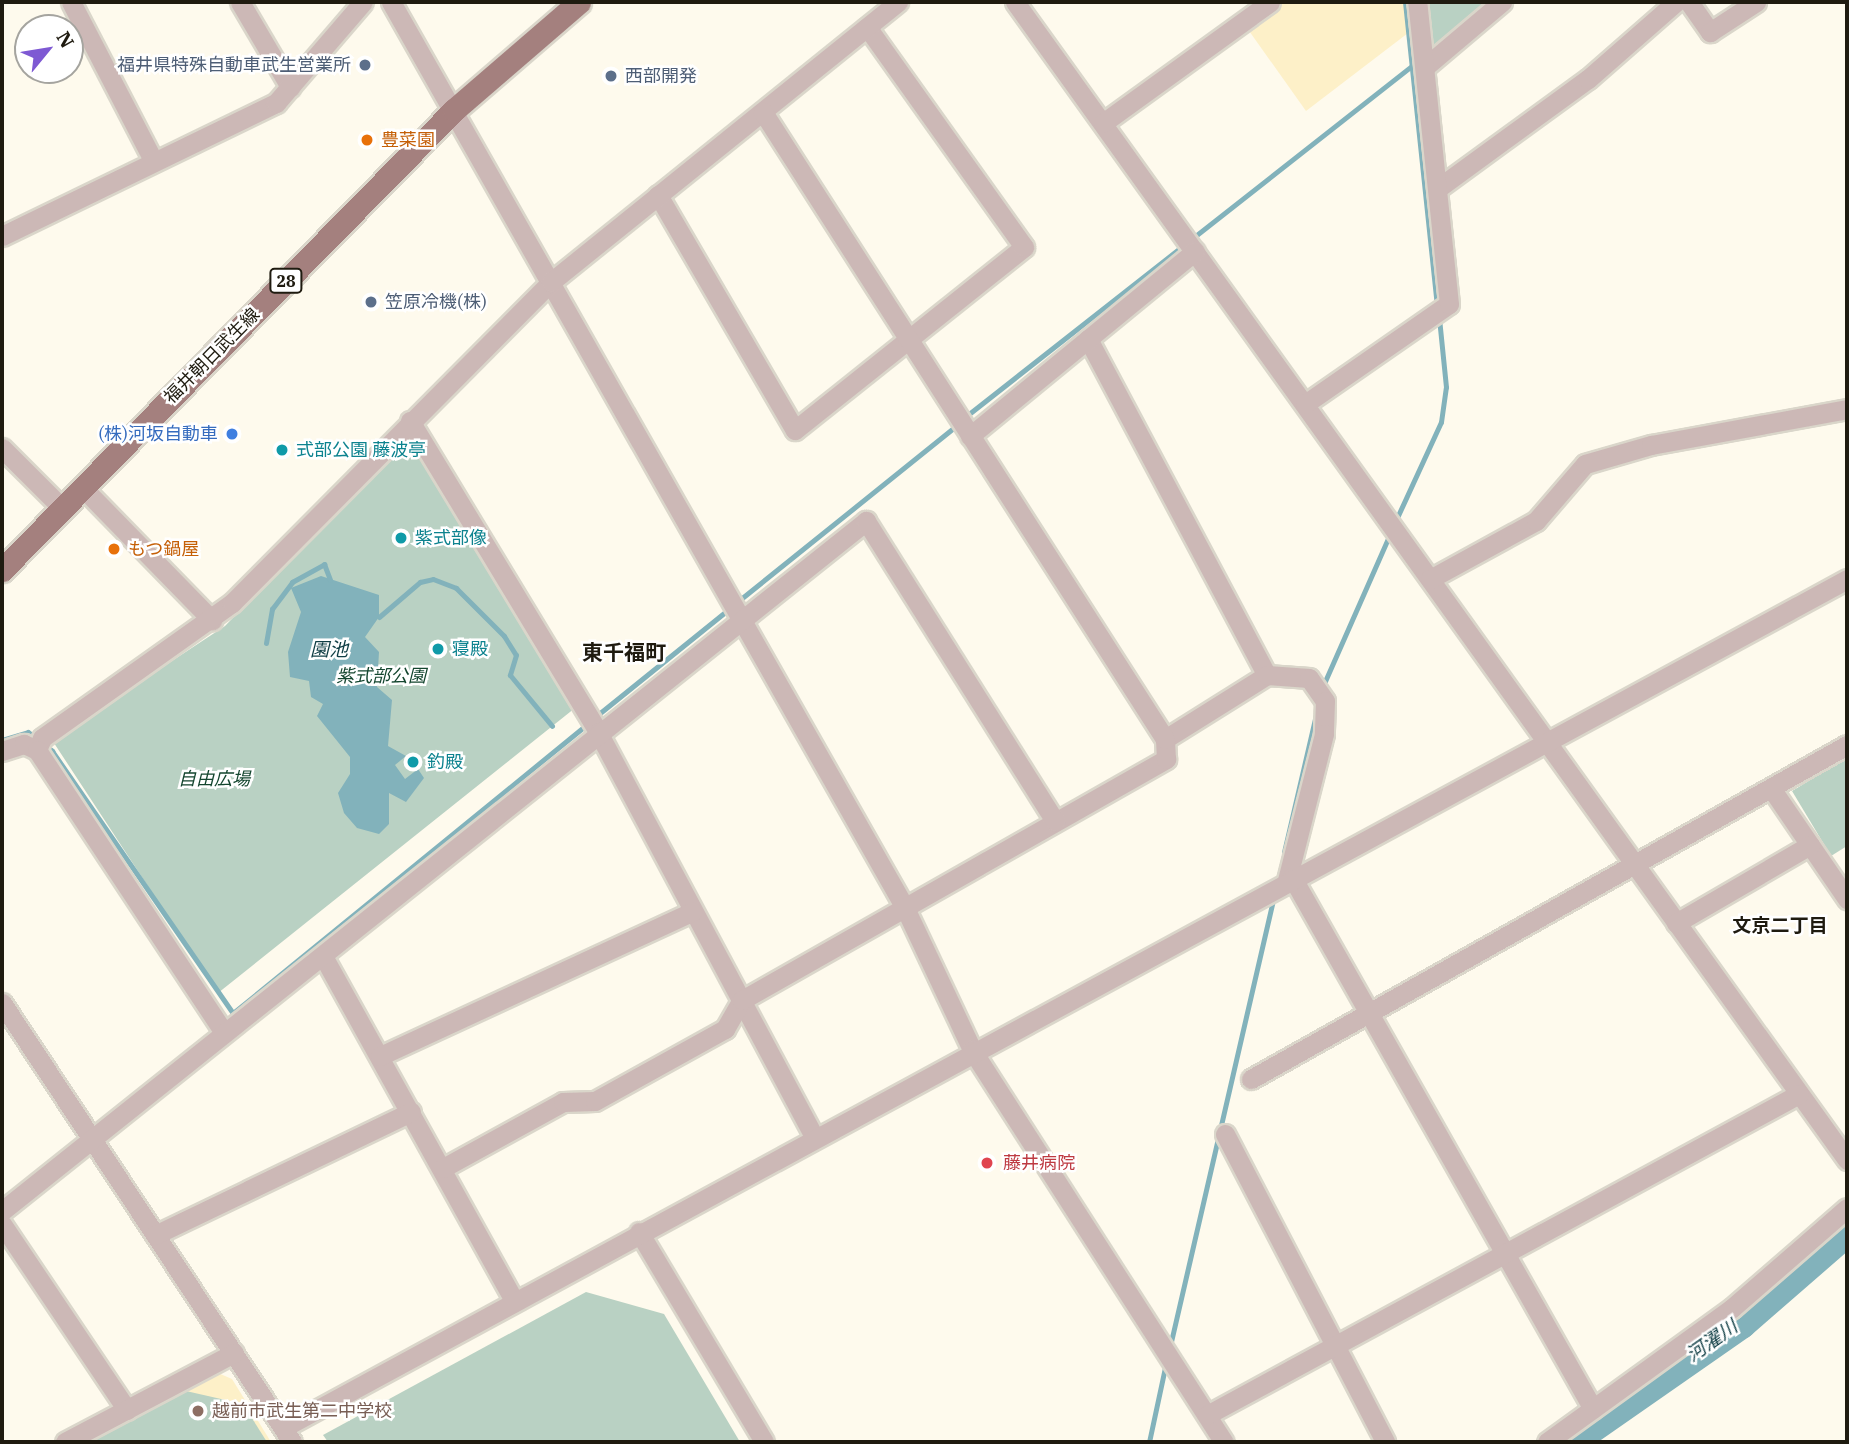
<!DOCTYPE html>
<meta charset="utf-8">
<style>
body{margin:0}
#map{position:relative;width:1849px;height:1444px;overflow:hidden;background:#fefaed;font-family:"IBM Plex Serif","Noto Sans JP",serif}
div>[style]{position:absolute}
.built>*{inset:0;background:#fdf0c8}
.green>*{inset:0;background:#b9d1c3}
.water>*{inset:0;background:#82b2bb}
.stream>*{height:5px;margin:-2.5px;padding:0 2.5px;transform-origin:2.5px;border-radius:2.5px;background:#82b2bb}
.river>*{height:33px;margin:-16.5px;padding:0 16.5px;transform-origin:16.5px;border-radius:16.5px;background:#82b2bb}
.roads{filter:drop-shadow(2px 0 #dad6ca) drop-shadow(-2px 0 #dad6ca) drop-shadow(0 2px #dad6ca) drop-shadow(0 -2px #dad6ca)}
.minor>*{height:19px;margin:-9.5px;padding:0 9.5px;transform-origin:9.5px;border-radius:9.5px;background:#ccb8b6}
.major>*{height:23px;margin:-11.5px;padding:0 11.5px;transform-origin:11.5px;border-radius:11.5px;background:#a4807e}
.dots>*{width:19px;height:19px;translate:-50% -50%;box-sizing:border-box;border:4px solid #fff;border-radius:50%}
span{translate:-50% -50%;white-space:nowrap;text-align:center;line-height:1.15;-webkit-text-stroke:5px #fff;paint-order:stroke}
.shield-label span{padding:2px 5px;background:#fff;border:2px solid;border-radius:5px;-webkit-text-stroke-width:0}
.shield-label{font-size:16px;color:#1f1b10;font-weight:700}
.service-label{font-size:18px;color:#4e5e75}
.right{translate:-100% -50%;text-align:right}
.left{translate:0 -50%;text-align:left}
.food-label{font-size:18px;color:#c56008}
.street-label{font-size:18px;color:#1f1b10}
.shop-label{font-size:18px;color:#366cbe}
.culture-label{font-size:18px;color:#0d838f}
.park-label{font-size:18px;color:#14462f;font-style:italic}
.health-label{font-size:18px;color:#be3a42}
.education-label{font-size:18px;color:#785e54}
.water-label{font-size:19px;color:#103e45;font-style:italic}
.neighbourhood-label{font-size:19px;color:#1f1b10;font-weight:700}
.quarter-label{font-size:21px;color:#1f1b10;font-weight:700}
.frame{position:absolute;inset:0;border:4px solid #1f1b10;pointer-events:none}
.north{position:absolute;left:14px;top:14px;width:70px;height:70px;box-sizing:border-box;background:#fff;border:2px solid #a5a49f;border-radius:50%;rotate:60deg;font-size:19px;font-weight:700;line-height:28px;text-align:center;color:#1f1b10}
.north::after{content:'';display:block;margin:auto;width:24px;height:32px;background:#7e59d3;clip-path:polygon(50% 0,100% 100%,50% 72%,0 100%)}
</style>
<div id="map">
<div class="built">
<i style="clip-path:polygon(1283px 2px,1409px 2px,1412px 30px,1306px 111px,1247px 28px)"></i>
<i style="clip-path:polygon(218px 1373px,232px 1379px,271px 1442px,83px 1442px)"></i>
</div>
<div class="green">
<i style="clip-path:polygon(1425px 2px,1496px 2px,1439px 51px,1431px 49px)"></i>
<i style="clip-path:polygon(403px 442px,414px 444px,575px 708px,218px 993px,52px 740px,225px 626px)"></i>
<i style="clip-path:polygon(1847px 758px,1847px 846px,1831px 856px,1792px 791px)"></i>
<i style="clip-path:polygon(586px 1292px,664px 1314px,740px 1442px,328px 1442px,323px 1435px)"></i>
<i style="clip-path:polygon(186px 1391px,243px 1404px,267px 1442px,87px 1442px)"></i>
</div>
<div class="water">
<i style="clip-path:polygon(321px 576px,379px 595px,379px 617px,365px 637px,379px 652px,377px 687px,392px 700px,388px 746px,406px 756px,395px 765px,405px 779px,418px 769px,424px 778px,406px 802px,389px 793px,389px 824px,379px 834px,357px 828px,344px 813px,338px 793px,350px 774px,350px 757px,317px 716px,323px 704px,311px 697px,309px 681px,290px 677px,288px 652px,301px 612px,291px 588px)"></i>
</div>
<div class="stream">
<i style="left:1405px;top:2px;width:305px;rotate:84deg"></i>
<i style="left:965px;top:417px;width:571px;rotate:-38.17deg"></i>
<i style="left:1395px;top:522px;width:110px;rotate:-65.3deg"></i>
<i style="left:1441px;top:422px;width:35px;rotate:-82deg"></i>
<i style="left:1446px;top:387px;width:69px;rotate:-95.8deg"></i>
<i style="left:737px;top:602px;width:284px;rotate:-38.8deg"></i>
<i style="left:379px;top:617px;width:54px;rotate:-40.5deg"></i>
<i style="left:420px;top:582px;width:13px;rotate:-13deg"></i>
<i style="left:433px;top:579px;width:25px;rotate:21deg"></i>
<i style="left:456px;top:588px;width:68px;rotate:45deg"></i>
<i style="left:504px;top:636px;width:22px;rotate:58deg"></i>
<i style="left:516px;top:655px;width:21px;rotate:107deg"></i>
<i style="left:510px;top:675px;width:66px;rotate:50.5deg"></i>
<i style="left:266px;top:643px;width:35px;rotate:-80deg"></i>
<i style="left:272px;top:609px;width:34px;rotate:-53deg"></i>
<i style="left:292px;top:582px;width:37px;rotate:-29deg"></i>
<i style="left:324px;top:564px;width:17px;rotate:69deg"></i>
<i style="left:1322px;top:688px;width:168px;rotate:-66.2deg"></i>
<i style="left:595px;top:717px;width:172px;rotate:-38.9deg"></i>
<i style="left:2px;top:740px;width:27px;rotate:-17deg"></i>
<i style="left:28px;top:732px;width:31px;rotate:38deg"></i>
<i style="left:52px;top:751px;width:318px;rotate:55.4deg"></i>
<i style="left:233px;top:1013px;width:458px;rotate:-39.2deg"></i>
<i style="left:1284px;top:852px;width:141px;rotate:-76.9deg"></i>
<i style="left:1170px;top:1346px;width:463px;rotate:-77deg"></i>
<i style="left:1149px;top:1442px;width:81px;rotate:-77.9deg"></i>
</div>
<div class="river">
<i style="left:1568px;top:1442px;width:210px;rotate:-34.9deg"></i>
<i style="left:1740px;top:1322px;width:142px;rotate:-41deg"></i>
</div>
<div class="roads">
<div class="minor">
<i style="left:71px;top:2px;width:180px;rotate:62.6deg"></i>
<i style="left:240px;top:2px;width:99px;rotate:59.5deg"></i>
<i style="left:391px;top:2px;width:1042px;rotate:60.43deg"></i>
<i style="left:905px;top:908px;width:157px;rotate:64.7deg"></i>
<i style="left:972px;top:1050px;width:466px;rotate:57.3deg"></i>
<i style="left:1015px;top:2px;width:1426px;rotate:54.3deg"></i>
<i style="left:1689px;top:2px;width:37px;rotate:55deg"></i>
<i style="left:1710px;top:32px;width:55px;rotate:-33.1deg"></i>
<i style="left:1425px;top:67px;width:101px;rotate:-40.2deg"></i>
<i style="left:1103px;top:123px;width:206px;rotate:-35.9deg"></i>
<i style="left:1441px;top:186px;width:182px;rotate:-36.1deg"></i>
<i style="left:1588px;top:79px;width:117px;rotate:-41.2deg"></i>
<i style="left:658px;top:195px;width:272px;rotate:59.8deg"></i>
<i style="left:795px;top:430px;width:293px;rotate:-38.6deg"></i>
<i style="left:1024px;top:247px;width:270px;rotate:-125.5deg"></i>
<i style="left:2px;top:236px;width:305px;rotate:-25.9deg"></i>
<i style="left:276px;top:103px;width:133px;rotate:-49.3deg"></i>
<i style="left:1088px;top:339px;width:381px;rotate:62deg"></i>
<i style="left:1305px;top:404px;width:175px;rotate:-34.8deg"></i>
<i style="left:1449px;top:304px;width:304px;rotate:-96deg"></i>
<i style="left:410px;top:421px;width:363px;rotate:58.8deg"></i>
<i style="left:598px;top:732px;width:459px;rotate:61.9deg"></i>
<i style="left:970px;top:436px;width:291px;rotate:-39.4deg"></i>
<i style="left:2px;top:448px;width:85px;rotate:45deg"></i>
<i style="left:83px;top:488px;width:185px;rotate:45.7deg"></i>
<i style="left:1430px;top:579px;width:121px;rotate:-28.7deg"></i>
<i style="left:1536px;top:521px;width:75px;rotate:-49.3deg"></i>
<i style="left:1585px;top:464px;width:69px;rotate:-16.1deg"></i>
<i style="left:1651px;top:445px;width:199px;rotate:-10.4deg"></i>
<i style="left:1165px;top:739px;width:120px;rotate:-32.1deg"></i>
<i style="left:1267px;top:675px;width:42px;rotate:4.1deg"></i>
<i style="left:1309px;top:678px;width:28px;rotate:55deg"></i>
<i style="left:1325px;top:701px;width:33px;rotate:92deg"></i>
<i style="left:1324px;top:734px;width:151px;rotate:104.2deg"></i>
<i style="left:37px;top:750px;width:13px;rotate:-67deg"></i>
<i style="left:42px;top:738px;width:233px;rotate:-35.4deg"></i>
<i style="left:232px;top:603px;width:453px;rotate:-45.2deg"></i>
<i style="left:551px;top:282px;width:446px;rotate:-38.9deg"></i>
<i style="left:2px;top:751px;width:23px;rotate:-18deg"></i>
<i style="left:24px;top:744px;width:14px;rotate:25deg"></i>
<i style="left:37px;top:750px;width:339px;rotate:56.5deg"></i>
<i style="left:1771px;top:788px;width:135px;rotate:55.6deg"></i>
<i style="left:1292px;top:877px;width:611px;rotate:60.5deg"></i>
<i style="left:1676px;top:923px;width:155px;rotate:-30.2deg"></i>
<i style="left:323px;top:956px;width:393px;rotate:61deg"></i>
<i style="left:2px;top:1003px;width:526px;rotate:56.55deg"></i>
<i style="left:380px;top:1056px;width:344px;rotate:-24.8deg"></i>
<i style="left:1251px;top:1079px;width:683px;rotate:-29.27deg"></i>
<i style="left:1225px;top:1134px;width:347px;rotate:62.5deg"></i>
<i style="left:443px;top:1168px;width:137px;rotate:-28.8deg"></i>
<i style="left:563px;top:1102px;width:32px;rotate:-2deg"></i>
<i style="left:595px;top:1101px;width:149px;rotate:-29deg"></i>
<i style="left:725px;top:1029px;width:34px;rotate:-60deg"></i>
<i style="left:742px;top:1000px;width:488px;rotate:-29.6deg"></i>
<i style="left:1166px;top:759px;width:20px;rotate:-93deg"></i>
<i style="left:1165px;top:739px;width:745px;rotate:-122.67deg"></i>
<i style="left:2px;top:1211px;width:1106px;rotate:-38.61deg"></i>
<i style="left:866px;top:521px;width:355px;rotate:57.8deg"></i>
<i style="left:2px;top:1224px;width:224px;rotate:56.1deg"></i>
<i style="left:639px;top:1232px;width:244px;rotate:59.2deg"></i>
<i style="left:155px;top:1235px;width:284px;rotate:-25.7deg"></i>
<i style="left:1207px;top:1415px;width:673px;rotate:-28.47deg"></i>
<i style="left:283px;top:1428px;width:1780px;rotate:-28.49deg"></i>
<i style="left:65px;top:1442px;width:191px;rotate:-27.8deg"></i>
<i style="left:1547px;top:1442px;width:228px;rotate:-35.9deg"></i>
<i style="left:1732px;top:1308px;width:152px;rotate:-41deg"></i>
</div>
<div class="major">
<i style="left:2px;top:570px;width:645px;rotate:-45.5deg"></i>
<i style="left:454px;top:110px;width:165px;rotate:-40.8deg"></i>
</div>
</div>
<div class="dots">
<i style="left:365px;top:65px;background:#5c6f8a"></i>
<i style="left:611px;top:76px;background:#5c6f8a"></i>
<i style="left:367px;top:140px;background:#e8710a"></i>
<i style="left:371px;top:302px;background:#5c6f8a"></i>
<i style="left:232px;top:434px;background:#3f7fe0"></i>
<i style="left:282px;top:450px;background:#0f9aa8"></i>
<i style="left:401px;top:538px;background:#0f9aa8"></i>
<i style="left:114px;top:549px;background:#e8710a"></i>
<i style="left:438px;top:649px;background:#0f9aa8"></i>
<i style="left:413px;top:762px;background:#0f9aa8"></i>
<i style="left:987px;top:1163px;background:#e0444e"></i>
<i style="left:198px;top:1411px;background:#8d6e63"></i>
</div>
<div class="shield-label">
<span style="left:286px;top:281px">28</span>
</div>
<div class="service-label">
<span class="right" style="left:351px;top:65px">福井県特殊自動車武生営業所</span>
<span class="left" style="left:625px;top:76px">西部開発</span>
<span class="left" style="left:385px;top:302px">笠原冷機(株)</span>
</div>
<div class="food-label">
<span class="left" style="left:381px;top:140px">豊菜園</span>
<span class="left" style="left:128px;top:549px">もつ鍋屋</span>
</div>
<div class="street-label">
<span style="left:212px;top:356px;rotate:-45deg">福井朝日武生線</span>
</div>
<div class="shop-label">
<span class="right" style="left:218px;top:434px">(株)河坂自動車</span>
</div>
<div class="culture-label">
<span class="left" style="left:296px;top:450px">式部公園 藤波亭</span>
<span class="left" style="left:415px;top:538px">紫式部像</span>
<span class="left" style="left:452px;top:649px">寝殿</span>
<span class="left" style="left:427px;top:762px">釣殿</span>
</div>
<div class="park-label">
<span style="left:381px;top:676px">紫式部公園</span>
<span style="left:214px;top:779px">自由広場</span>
</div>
<div class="health-label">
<span class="left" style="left:1003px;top:1163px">藤井病院</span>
</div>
<div class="education-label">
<span class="left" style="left:212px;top:1411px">越前市武生第二中学校</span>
</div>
<div class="water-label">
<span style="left:329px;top:650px">園池</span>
<span style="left:1712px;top:1341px;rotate:-35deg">河濯川</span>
</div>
<div class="neighbourhood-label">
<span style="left:1780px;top:926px">文京二丁目</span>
</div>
<div class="quarter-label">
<span style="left:624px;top:652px">東千福町</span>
</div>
<div class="frame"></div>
<div class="north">N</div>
</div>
